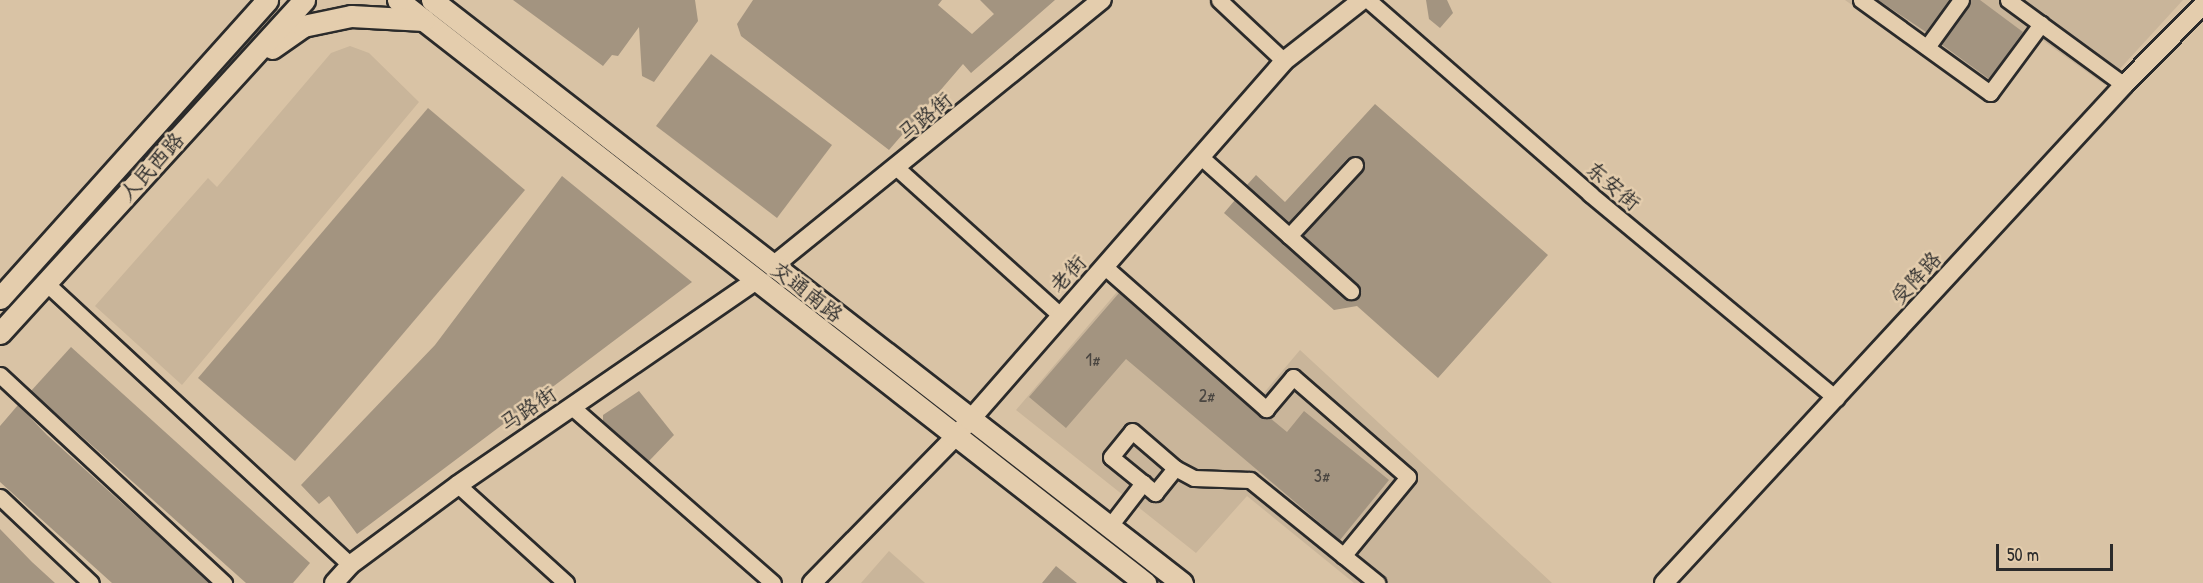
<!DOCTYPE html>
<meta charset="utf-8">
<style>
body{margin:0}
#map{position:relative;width:2203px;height:583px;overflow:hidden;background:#d9c3a5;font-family:"Patrick Hand","LXGW WenKai TC",sans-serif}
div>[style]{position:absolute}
.built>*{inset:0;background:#c9b59a}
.building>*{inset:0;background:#a39480}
.roads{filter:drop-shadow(2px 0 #2b2b2b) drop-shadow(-2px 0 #2b2b2b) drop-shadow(0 2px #2b2b2b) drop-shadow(0 -2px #2b2b2b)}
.minor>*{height:15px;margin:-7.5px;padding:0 7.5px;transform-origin:7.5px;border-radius:7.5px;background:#e4cdad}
.tertiary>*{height:18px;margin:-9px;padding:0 9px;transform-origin:9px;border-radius:9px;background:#e4cdad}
.secondary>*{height:21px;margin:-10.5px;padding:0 10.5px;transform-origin:10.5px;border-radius:10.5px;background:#e4cdad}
span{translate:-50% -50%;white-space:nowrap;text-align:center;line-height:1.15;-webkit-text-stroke:5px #e4cdad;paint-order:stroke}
.number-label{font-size:18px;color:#494540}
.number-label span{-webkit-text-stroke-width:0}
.street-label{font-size:21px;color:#2b2b2b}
.scale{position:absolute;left:1996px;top:544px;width:117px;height:27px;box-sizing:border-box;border:3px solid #2b2b2b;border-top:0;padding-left:8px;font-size:18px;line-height:21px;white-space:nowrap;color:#2b2b2b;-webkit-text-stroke:4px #e4cdad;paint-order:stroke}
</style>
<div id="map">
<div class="built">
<i style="clip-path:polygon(1845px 0,2183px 0,2105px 85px,2038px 37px,1988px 103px)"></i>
<i style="clip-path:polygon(350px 46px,369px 53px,419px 102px,182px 385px,95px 306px,208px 178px,217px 187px,331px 53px)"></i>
<i style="clip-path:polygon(1128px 279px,1262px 395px,1300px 350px,1552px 583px,1354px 583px,1247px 496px,1196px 553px,1016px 410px)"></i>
<i style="clip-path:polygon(889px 551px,925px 583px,861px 583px)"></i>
</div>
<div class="building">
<i style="clip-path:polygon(513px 0,695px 0,698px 21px,654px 82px,642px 76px,639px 27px,618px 56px,612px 55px,603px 66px)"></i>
<i style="clip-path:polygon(753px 0,942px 0,938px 5px,972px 34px,994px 14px,980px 0,1055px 0,971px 73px,963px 64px,889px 150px,741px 36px,737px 24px)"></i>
<i style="clip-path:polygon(1426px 0,1447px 0,1453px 13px,1440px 28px,1429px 19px)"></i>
<i style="clip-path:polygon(1878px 0,1949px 0,1926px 32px)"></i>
<i style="clip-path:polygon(1971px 0,1980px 0,2023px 32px,1989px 79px,1941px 44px)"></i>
<i style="clip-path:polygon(711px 54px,832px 145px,777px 218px,656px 126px)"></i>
<i style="clip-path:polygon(1375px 104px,1548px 255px,1438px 378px,1357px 306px,1334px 310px,1224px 213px,1235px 200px,1345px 298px,1358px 298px,1358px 284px,1303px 235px,1362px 172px,1362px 158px,1348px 158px,1289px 222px,1247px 185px,1256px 175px,1285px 202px)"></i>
<i style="clip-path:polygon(428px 108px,525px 190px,295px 461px,198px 378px)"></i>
<i style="clip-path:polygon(562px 176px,692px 282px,357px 534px,329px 496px,319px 504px,301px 485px,435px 345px)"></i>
<i style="clip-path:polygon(1119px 293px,1260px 416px,1270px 418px,1287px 432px,1304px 411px,1389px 480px,1340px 540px,1126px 359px,1066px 428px,1029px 397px)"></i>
<i style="clip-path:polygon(71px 347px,310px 563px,293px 583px,246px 583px,31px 391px)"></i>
<i style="clip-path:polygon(639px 391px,674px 435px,649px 461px,603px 421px,603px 415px)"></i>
<i style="clip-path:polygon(18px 405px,47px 435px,210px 583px,112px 583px,0 482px,0 426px)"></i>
<i style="clip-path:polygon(0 529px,32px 562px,55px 583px,0 583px)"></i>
<i style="clip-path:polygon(1056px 566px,1077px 583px,1042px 583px)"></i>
</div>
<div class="roads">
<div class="minor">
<i style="left:1219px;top:0;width:89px;rotate:43.2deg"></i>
<i style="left:1368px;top:0;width:295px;rotate:41.1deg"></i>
<i style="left:1590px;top:194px;width:320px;rotate:39.7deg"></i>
<i style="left:1861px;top:0;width:159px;rotate:35.8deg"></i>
<i style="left:1990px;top:93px;width:86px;rotate:-53.5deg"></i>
<i style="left:2008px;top:0;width:144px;rotate:36.2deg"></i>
<i style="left:1927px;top:47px;width:58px;rotate:-54.1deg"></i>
<i style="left:1202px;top:158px;width:200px;rotate:41.8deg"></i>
<i style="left:898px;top:169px;width:219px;rotate:42deg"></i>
<i style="left:1289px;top:236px;width:97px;rotate:-47.1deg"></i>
<i style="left:1105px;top:267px;width:215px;rotate:41.4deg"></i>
<i style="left:1266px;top:409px;width:42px;rotate:-49.8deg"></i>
<i style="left:1293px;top:377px;width:152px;rotate:41deg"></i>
<i style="left:1408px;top:477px;width:102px;rotate:129.4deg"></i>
<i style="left:46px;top:283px;width:415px;rotate:42.8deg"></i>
<i style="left:0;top:375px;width:306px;rotate:42.9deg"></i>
<i style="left:572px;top:407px;width:267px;rotate:41.2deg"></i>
<i style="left:1143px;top:483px;width:16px;rotate:40deg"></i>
<i style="left:1155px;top:493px;width:32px;rotate:-51deg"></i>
<i style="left:458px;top:485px;width:146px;rotate:42.2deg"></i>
<i style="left:0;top:497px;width:125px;rotate:43.4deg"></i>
<i style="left:1109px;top:527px;width:56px;rotate:-52.3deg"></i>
<i style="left:1143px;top:483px;width:41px;rotate:-140.9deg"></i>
<i style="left:1111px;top:457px;width:33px;rotate:-51deg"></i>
<i style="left:1132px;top:431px;width:57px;rotate:40.7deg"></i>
<i style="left:1175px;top:468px;width:21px;rotate:28deg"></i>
<i style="left:1194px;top:478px;width:56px;rotate:2deg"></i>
<i style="left:1250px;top:480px;width:164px;rotate:39deg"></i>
</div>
<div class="tertiary">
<i style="left:773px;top:266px;width:423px;rotate:-39deg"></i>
<i style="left:334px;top:583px;width:24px;rotate:-48deg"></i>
<i style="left:350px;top:565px;width:134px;rotate:-36.5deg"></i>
<i style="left:458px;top:485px;width:360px;rotate:-34.5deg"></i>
<i style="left:812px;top:583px;width:206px;rotate:-45.6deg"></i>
<i style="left:956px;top:436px;width:498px;rotate:-48.8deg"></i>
<i style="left:1284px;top:61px;width:99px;rotate:-38deg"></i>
<i style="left:1664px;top:583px;width:678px;rotate:-47.27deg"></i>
<i style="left:2124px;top:85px;width:112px;rotate:-45.4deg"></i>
</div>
<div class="secondary">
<i style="left:398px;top:0;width:948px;rotate:37.97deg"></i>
<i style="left:432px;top:0;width:950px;rotate:37.86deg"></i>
<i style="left:272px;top:48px;width:38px;rotate:-35deg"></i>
<i style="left:303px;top:26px;width:49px;rotate:-11.8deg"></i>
<i style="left:351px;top:16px;width:73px;rotate:3.1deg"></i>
<i style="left:0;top:298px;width:400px;rotate:-48.1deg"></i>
<i style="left:0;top:333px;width:451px;rotate:-47.6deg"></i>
</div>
</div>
<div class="number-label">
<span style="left:1093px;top:360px">1#</span>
<span style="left:1207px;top:396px">2#</span>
<span style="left:1322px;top:476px">3#</span>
</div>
<div class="street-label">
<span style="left:925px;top:117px;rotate:-40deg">马路街</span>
<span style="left:152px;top:167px;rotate:-48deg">人民西路</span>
<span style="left:1613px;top:186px;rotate:40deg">东安街</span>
<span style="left:1068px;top:274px;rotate:-48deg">老街</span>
<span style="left:1916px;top:278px;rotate:-47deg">受降路</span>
<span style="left:807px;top:292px;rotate:38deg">交通南路</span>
<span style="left:528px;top:409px;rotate:-34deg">马路街</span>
</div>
<div class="scale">50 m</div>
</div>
